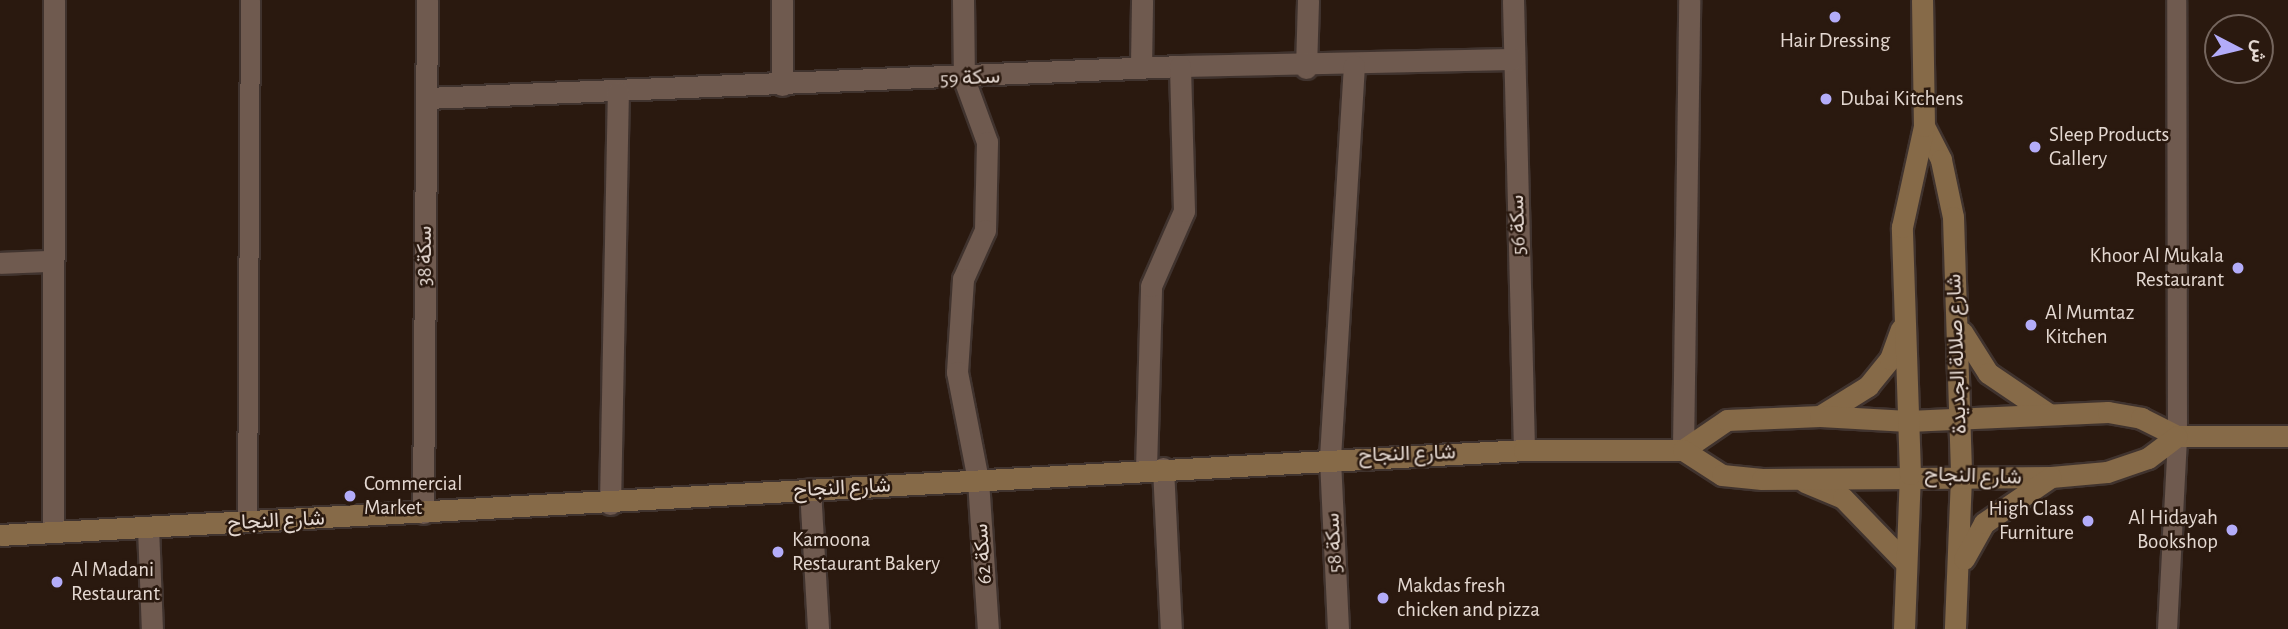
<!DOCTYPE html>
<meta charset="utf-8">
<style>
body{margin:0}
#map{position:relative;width:2288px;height:629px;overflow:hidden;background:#2a190f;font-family:"Alegreya Sans",Vazirmatn,sans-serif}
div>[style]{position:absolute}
.roads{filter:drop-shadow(2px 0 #40332e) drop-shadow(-2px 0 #40332e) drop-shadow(0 2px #40332e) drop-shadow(0 -2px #40332e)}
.lane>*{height:19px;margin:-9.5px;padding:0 9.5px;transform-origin:9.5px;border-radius:9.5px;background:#6f5a4f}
.street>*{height:21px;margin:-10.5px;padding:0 10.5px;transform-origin:10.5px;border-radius:10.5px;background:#6f5a4f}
.secondary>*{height:21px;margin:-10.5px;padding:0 10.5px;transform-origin:10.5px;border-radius:10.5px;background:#866a48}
.dots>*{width:19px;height:19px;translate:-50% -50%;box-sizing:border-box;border:4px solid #2a190f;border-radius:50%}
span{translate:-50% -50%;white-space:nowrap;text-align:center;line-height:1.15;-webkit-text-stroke:5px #2a190f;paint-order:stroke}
.poi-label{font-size:21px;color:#e4d8d1}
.left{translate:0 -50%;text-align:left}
.right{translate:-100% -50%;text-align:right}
.street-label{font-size:21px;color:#e4d8d1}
.north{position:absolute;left:2204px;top:14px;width:70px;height:70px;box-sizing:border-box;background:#2a190f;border:2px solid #74655d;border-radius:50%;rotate:97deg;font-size:19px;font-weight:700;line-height:28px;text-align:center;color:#e4d8d1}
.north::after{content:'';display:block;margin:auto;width:24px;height:32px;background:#b3acf9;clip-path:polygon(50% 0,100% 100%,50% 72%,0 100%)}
</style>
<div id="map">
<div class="roads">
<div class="lane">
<i style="left:247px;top:522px;width:522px;rotate:-89.67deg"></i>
<i style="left:2167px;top:629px;width:193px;rotate:-87deg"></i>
<i style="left:2177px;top:436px;width:436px;rotate:-90.1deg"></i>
</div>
<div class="street">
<i style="left:963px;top:0;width:79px;rotate:89.3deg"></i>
<i style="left:964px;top:79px;width:67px;rotate:69.9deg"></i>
<i style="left:987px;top:142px;width:88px;rotate:91.3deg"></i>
<i style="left:985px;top:230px;width:54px;rotate:114.2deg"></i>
<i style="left:963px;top:279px;width:93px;rotate:93.7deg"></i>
<i style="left:957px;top:372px;width:110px;rotate:79deg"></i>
<i style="left:978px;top:480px;width:149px;rotate:86.2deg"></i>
<i style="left:1513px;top:0;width:450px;rotate:88.6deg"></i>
<i style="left:1141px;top:67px;width:67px;rotate:-89.1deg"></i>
<i style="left:1306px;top:68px;width:68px;rotate:-88.3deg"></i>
<i style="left:782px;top:85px;width:85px;rotate:-90deg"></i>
<i style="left:427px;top:98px;width:754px;rotate:-2.43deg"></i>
<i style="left:1180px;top:66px;width:333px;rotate:-1.2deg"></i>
<i style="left:0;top:263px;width:49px;rotate:-2.3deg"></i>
<i style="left:1683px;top:450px;width:450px;rotate:-89.2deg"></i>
<i style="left:1163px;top:468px;width:161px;rotate:87.2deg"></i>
<i style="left:1146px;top:469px;width:183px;rotate:-88.4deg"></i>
<i style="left:1151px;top:286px;width:82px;rotate:-66.3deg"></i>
<i style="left:1184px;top:211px;width:145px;rotate:-91.6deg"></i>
<i style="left:810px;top:489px;width:140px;rotate:86.7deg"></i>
<i style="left:610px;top:504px;width:412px;rotate:-88.9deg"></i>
<i style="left:423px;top:513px;width:513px;rotate:-89.55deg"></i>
<i style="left:148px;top:527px;width:102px;rotate:87.8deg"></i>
<i style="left:53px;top:532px;width:532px;rotate:-89.89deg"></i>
<i style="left:1338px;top:629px;width:172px;rotate:-92.7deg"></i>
<i style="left:1330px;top:457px;width:392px;rotate:-86.5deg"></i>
</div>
<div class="secondary">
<i style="left:1924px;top:126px;width:38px;rotate:63deg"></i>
<i style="left:1941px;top:160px;width:58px;rotate:78.1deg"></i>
<i style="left:1953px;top:217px;width:260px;rotate:88.2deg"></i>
<i style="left:1961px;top:477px;width:152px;rotate:92.3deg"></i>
<i style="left:1962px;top:332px;width:49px;rotate:57.6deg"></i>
<i style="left:1988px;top:373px;width:71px;rotate:34.1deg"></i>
<i style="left:1820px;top:416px;width:57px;rotate:-32deg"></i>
<i style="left:1868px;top:386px;width:35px;rotate:-51deg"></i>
<i style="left:1890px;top:359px;width:32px;rotate:-70deg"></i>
<i style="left:1683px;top:450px;width:53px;rotate:-34.3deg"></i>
<i style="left:1727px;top:420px;width:93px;rotate:-2.5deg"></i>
<i style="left:1820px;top:416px;width:88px;rotate:3.3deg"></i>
<i style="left:1908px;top:421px;width:200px;rotate:-2.6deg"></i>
<i style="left:2108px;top:412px;width:34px;rotate:10deg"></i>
<i style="left:2141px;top:418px;width:40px;rotate:26.6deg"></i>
<i style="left:2177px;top:436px;width:111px"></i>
<i style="left:1805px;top:482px;width:41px;rotate:22.8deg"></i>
<i style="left:1843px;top:498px;width:88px;rotate:45.9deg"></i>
<i style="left:0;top:535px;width:1526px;rotate:-3.19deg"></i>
<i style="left:1524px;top:450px;width:159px"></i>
<i style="left:1683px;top:450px;width:46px;rotate:32.7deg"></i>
<i style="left:1722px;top:475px;width:40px;rotate:5.7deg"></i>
<i style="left:1762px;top:479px;width:289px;rotate:-0.4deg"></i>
<i style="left:2051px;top:477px;width:56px;rotate:-5.1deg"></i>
<i style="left:2107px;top:472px;width:43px;rotate:-18.9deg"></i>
<i style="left:2148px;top:458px;width:36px;rotate:-37deg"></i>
<i style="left:1964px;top:559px;width:41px;rotate:-60.9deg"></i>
<i style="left:1984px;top:523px;width:81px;rotate:-34.5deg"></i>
<i style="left:1904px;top:629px;width:155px;rotate:-87.8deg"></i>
<i style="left:1910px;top:474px;width:247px;rotate:-91.9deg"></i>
<i style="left:1902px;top:227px;width:103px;rotate:-77.7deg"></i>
<i style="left:1924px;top:126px;width:126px;rotate:-90.9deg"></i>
</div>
</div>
<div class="dots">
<i style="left:1835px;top:17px;background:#b3acf9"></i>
<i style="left:1826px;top:99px;background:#b3acf9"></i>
<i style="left:2035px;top:147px;background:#b3acf9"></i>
<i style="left:2238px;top:268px;background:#b3acf9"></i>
<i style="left:2031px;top:325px;background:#b3acf9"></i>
<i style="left:350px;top:496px;background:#b3acf9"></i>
<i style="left:2088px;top:521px;background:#b3acf9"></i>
<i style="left:2232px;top:530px;background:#b3acf9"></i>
<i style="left:778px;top:552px;background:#b3acf9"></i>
<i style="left:57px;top:582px;background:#b3acf9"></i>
<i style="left:1383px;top:598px;background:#b3acf9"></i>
</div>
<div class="poi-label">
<span style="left:1835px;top:41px">Hair Dressing</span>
<span class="left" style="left:1840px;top:99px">Dubai Kitchens</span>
<span class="left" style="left:2049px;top:147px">Sleep Products<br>Gallery</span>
<span class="right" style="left:2224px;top:268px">Khoor Al Mukala<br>Restaurant</span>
<span class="left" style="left:2045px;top:325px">Al Mumtaz<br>Kitchen</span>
<span class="left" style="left:364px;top:496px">Commercial<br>Market</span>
<span class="right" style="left:2074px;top:521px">High Class<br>Furniture</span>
<span class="right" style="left:2218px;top:530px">Al Hidayah<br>Bookshop</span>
<span class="left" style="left:792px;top:552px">Kamoona<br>Restaurant Bakery</span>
<span class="left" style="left:71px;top:582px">Al Madani<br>Restaurant</span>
<span class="left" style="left:1397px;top:598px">Makdas fresh<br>chicken and pizza</span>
</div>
<div class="street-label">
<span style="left:970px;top:78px;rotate:-3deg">سكة 59</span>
<span style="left:1518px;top:225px;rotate:-92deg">سكة 56</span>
<span style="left:425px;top:256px;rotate:-90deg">سكة 38</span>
<span style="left:1957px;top:354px;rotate:-92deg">شارع صلالة الجديدة</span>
<span style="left:1407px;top:454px;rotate:-2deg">شارع النجاح</span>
<span style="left:1973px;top:476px;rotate:2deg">شارع النجاح</span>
<span style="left:842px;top:488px;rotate:-3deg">شارع النجاح</span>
<span style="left:276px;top:521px;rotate:-3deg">شارع النجاح</span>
<span style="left:1334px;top:543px;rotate:-93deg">سكة 58</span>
<span style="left:983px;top:554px;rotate:-94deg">سكة 62</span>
</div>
<div class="north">ش</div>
</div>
